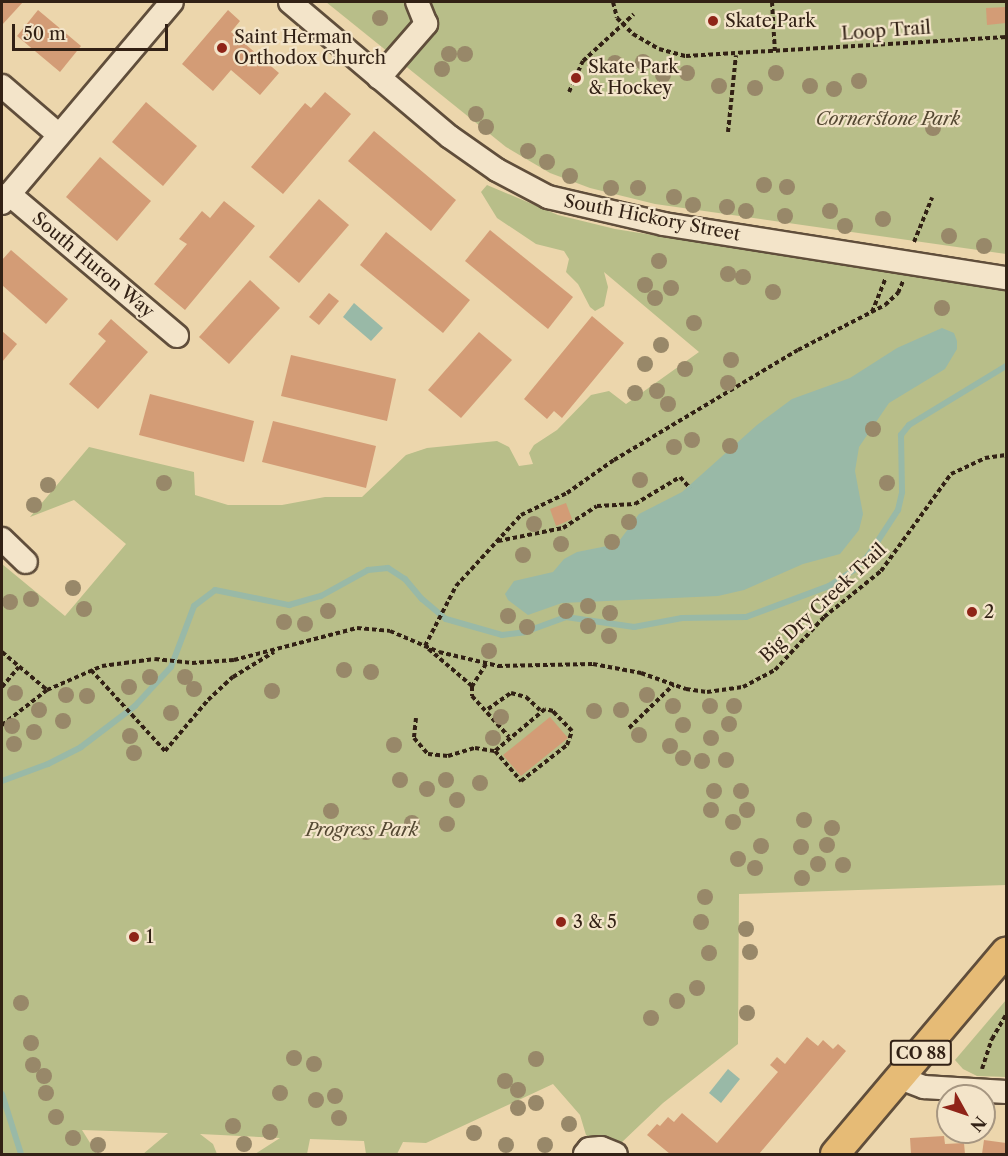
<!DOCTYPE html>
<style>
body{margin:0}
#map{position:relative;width:1008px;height:1156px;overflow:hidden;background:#ecd6ac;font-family:"Libre Caslon Text",serif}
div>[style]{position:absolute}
.green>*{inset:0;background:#b8be89}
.water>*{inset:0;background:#99b9a7}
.stream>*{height:6px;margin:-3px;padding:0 3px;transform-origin:3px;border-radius:3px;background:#99b9a7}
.building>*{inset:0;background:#d39c76}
.path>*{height:4px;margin-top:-2px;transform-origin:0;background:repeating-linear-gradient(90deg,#322115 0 4.5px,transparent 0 7.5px)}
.roads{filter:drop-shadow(2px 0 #604e3b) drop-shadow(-2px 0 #604e3b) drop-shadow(0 2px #604e3b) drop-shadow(0 -2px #604e3b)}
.minor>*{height:22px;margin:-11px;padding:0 11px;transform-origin:11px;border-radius:11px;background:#f3e4c9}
.major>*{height:28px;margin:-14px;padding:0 14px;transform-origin:14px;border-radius:14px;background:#e6bb76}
.trees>*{width:16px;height:16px;margin:-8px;border-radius:50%;background:#988869}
.dots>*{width:16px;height:16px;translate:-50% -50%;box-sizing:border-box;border:3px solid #f3e4c9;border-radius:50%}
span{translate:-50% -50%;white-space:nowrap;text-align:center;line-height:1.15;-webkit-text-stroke:4.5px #f3e4c9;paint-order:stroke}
.shield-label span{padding:2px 4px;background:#f3e4c9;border:2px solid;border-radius:4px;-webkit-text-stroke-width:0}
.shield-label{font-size:16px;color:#322115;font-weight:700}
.poi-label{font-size:18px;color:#322115}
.left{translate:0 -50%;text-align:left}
.street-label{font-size:18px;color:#322115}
.park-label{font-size:18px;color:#544832;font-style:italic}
.frame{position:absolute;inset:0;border:3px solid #322115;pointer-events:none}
.north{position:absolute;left:936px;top:1084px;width:60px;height:60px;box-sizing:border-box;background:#f3e4c9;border:2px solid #a69681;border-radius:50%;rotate:130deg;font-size:16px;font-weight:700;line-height:24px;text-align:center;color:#322115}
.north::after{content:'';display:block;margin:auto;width:21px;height:27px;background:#8f2418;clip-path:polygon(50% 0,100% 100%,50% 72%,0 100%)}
.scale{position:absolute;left:12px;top:24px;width:156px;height:27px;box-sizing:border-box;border:3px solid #322115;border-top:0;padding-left:8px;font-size:18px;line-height:21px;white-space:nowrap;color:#322115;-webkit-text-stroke:4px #f3e4c9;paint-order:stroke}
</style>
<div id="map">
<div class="green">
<i style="clip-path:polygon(326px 2px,1006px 2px,1006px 254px,655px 204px,590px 188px,550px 173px,506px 147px)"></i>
<i style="clip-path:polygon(487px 185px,558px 215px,615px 229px,1006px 291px,1006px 885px,739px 894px,738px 1044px,663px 1103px,620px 1144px,592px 1140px,586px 1135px,580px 1115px,553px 1084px,426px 1143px,403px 1142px,397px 1154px,366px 1154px,364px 1141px,310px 1139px,307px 1154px,255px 1154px,280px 1138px,200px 1134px,213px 1144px,217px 1154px,143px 1154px,168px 1133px,82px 1130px,97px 1154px,2px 1154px,2px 564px,65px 616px,126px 544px,74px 500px,30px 517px,89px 447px,194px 472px,195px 495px,228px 505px,282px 505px,325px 497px,362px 497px,406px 455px,427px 448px,497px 441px,509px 447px,519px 466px,533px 464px,529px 453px,534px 445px,557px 430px,591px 395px,609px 391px,626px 404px,699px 352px,604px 272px,608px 287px,604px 306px,595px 311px,590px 307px,578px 284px,566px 272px,569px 259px,564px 251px,536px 244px,497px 218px,481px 192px)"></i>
<i style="clip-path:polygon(1006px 1000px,1006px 1077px,977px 1076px,963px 1069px,955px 1060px)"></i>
</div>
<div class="water">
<i style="clip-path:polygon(354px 303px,383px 328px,371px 341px,343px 317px)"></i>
<i style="clip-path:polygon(942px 328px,954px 333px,957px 341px,957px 349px,945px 369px,889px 403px,859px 447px,855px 471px,863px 514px,859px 530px,840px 554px,803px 564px,744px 590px,718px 596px,562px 603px,528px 615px,508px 600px,505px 594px,514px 581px,553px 572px,564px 559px,577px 552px,617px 544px,639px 514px,682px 492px,757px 425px,792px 399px,850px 378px,897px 348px)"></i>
<i style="clip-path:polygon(728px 1069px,740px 1079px,721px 1103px,709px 1093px)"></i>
</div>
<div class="stream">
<i style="left:2px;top:781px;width:49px;rotate:-20.3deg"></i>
<i style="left:48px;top:764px;width:37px;rotate:-27deg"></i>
<i style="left:81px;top:747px;width:68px;rotate:-37.2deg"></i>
<i style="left:135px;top:706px;width:53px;rotate:-47.3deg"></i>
<i style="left:171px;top:667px;width:65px;rotate:-69.3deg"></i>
<i style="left:194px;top:606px;width:26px;rotate:-37deg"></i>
<i style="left:215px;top:590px;width:76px;rotate:11.5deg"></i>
<i style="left:289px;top:605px;width:33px;rotate:-16deg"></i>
<i style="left:321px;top:596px;width:54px;rotate:-29deg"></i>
<i style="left:368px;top:570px;width:20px;rotate:-6deg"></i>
<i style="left:388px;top:568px;width:20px;rotate:33deg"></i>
<i style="left:405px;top:579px;width:26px;rotate:50deg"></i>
<i style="left:422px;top:599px;width:31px;rotate:40deg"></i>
<i style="left:446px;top:619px;width:58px;rotate:15.9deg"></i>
<i style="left:502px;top:635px;width:23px;rotate:-7deg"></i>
<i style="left:525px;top:632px;width:44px;rotate:-20.1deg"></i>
<i style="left:566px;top:617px;width:69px;rotate:8.4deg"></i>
<i style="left:634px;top:627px;width:49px;rotate:-10.6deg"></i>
<i style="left:682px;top:618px;width:64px;rotate:-0.9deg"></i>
<i style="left:746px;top:617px;width:89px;rotate:-20.5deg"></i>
<i style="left:829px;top:586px;width:30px;rotate:-33deg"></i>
<i style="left:854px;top:570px;width:20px;rotate:-45deg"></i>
<i style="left:868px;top:556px;width:55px;rotate:-56.9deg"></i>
<i style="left:898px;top:510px;width:18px;rotate:-77deg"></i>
<i style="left:902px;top:492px;width:57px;rotate:-91deg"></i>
<i style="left:901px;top:435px;width:13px;rotate:-51deg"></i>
<i style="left:909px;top:425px;width:114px;rotate:-31.3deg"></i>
<i style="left:2px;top:1094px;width:63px;rotate:72.4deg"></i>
</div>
<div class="building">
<i style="clip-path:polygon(2px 2px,23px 2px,2px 25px)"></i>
<i style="clip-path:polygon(1006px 7px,1006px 23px,987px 25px,986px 8px)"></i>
<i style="clip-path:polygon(38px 10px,81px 46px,60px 72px,17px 36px)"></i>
<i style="clip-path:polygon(228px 10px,240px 21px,231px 32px,279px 73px,260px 95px,231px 70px,213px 91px,182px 64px)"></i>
<i style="clip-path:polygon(325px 92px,351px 114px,283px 194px,251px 167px,305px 103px,311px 108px)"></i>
<i style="clip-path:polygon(146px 102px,197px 146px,163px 186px,112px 142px)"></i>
<i style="clip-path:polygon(374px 131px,456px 200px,431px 231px,348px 161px)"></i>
<i style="clip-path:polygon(100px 157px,151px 201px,117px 241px,66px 197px)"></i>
<i style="clip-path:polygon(319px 199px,349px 225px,299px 283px,269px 257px)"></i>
<i style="clip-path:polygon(224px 201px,255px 226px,185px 310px,154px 284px,187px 244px,179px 239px,202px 211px,210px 218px)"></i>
<i style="clip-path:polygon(490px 230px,573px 297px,548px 329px,465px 261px)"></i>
<i style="clip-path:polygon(386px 232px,470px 300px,443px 333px,360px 265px)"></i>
<i style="clip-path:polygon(11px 250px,68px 299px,46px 324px,2px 285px,2px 260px)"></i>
<i style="clip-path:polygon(250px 280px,280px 308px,229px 364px,199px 337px)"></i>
<i style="clip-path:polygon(329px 293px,339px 301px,319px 325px,309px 317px)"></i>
<i style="clip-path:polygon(592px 316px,624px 343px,562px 418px,554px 411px,547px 419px,524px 399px)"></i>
<i style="clip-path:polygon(111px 319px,148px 352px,98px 409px,69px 384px,106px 341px,98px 334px)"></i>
<i style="clip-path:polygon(2px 331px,17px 344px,2px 362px)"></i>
<i style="clip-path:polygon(479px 332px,512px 360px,461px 418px,428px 390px)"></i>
<i style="clip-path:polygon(291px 355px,396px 379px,387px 421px,281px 396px)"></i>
<i style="clip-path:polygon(150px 394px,254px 421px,244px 462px,139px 435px)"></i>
<i style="clip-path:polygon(273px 421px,376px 446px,366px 488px,262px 462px)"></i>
<i style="clip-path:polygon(566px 503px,572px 519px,556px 526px,550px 509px)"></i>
<i style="clip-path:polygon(550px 717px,568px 738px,521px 776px,503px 755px)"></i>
<i style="clip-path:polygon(807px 1037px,818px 1046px,823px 1040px,833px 1049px,838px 1044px,846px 1051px,759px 1154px,670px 1154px,647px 1135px,657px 1124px,660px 1126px,668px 1117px,674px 1122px,682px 1113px,717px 1143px,778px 1072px,770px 1065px,777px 1057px,785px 1064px)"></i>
<i style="clip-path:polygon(944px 1136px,945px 1144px,964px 1143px,965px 1154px,911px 1154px,910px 1138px)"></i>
<i style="clip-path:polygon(984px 1140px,1006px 1143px,1006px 1154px,982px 1154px)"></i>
</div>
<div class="path">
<i style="left:613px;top:2px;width:16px;rotate:76deg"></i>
<i style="left:617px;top:18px;width:23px;rotate:45deg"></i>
<i style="left:633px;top:34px;width:30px;rotate:30deg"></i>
<i style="left:659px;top:49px;width:28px;rotate:15deg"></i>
<i style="left:686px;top:56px;width:321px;rotate:-3.4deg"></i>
<i style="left:772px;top:2px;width:50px;rotate:86.6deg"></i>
<i style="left:569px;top:92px;width:34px;rotate:-66deg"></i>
<i style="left:583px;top:61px;width:69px;rotate:-42.7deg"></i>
<i style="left:728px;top:132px;width:77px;rotate:-84.1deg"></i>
<i style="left:914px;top:242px;width:48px;rotate:-67.8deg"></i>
<i style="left:872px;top:312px;width:35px;rotate:-68deg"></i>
<i style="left:498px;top:541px;width:66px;rotate:-11.3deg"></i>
<i style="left:563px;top:528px;width:40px;rotate:-32.9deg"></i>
<i style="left:597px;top:506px;width:38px;rotate:-3deg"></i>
<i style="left:635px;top:504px;width:52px;rotate:-31deg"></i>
<i style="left:680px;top:477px;width:15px;rotate:48deg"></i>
<i style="left:2px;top:652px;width:59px;rotate:40.2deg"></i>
<i style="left:486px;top:664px;width:26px;rotate:122deg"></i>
<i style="left:472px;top:686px;width:10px;rotate:90deg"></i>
<i style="left:472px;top:696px;width:55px;rotate:47.9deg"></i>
<i style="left:91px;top:670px;width:110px;rotate:47.6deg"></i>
<i style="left:165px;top:751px;width:67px;rotate:-49.9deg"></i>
<i style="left:208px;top:700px;width:34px;rotate:-43deg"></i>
<i style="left:233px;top:677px;width:48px;rotate:-31.4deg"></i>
<i style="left:472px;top:686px;width:62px;rotate:-139.6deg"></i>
<i style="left:425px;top:646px;width:68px;rotate:-62.7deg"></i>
<i style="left:456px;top:586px;width:96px;rotate:-47.5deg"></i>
<i style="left:521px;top:515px;width:51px;rotate:-25.6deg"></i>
<i style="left:567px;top:493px;width:57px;rotate:-35.1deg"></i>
<i style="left:614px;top:460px;width:214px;rotate:-30.9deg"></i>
<i style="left:798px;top:350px;width:98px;rotate:-27.3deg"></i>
<i style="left:885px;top:305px;width:18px;rotate:-43deg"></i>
<i style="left:898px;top:293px;width:13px;rotate:-67deg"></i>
<i style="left:2px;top:687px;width:26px;rotate:-50deg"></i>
<i style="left:488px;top:709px;width:28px;rotate:-35deg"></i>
<i style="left:511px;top:693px;width:16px;rotate:15deg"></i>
<i style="left:526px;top:697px;width:19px;rotate:43deg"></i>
<i style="left:416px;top:718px;width:20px;rotate:96deg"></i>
<i style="left:414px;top:738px;width:21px;rotate:49deg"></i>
<i style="left:428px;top:754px;width:20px;rotate:6deg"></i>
<i style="left:448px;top:756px;width:28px;rotate:-17deg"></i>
<i style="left:475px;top:748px;width:20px;rotate:9deg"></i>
<i style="left:495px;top:751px;width:40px;rotate:49deg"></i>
<i style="left:521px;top:781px;width:58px;rotate:-38deg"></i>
<i style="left:567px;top:745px;width:15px;rotate:-70deg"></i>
<i style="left:572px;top:731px;width:28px;rotate:-134deg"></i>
<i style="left:553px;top:711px;width:8px;rotate:-166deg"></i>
<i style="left:545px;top:709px;width:65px;rotate:140deg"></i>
<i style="left:2px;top:725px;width:57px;rotate:-37.9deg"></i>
<i style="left:47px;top:690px;width:60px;rotate:-23.6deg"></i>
<i style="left:102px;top:666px;width:53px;rotate:-7.5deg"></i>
<i style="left:155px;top:659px;width:37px;rotate:6deg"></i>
<i style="left:192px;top:663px;width:42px;rotate:-4.1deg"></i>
<i style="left:234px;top:660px;width:127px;rotate:-14.6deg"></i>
<i style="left:357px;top:628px;width:33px;rotate:5deg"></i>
<i style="left:390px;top:631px;width:53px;rotate:23.2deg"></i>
<i style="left:439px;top:652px;width:61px;rotate:13.3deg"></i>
<i style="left:498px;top:666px;width:95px;rotate:-1.2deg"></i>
<i style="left:593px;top:664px;width:49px;rotate:10.6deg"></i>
<i style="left:641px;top:673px;width:48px;rotate:19.6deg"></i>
<i style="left:686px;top:689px;width:21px;rotate:8deg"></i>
<i style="left:707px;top:692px;width:36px;rotate:-8deg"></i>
<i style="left:743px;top:687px;width:36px;rotate:-28deg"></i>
<i style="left:775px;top:670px;width:72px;rotate:-47.2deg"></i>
<i style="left:824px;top:617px;width:73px;rotate:-38.9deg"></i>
<i style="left:881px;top:571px;width:120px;rotate:-54.2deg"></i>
<i style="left:951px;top:474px;width:38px;rotate:-25deg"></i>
<i style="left:985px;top:458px;width:21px;rotate:-8deg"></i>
<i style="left:629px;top:728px;width:62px;rotate:-44.3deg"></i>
<i style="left:982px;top:1069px;width:32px;rotate:-72deg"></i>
<i style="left:992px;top:1039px;width:28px;rotate:-60deg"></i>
</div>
<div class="roads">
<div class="minor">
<i style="left:290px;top:2px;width:209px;rotate:40.2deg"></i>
<i style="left:450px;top:137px;width:57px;rotate:35.1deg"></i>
<i style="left:497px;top:170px;width:58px;rotate:27.9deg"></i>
<i style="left:548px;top:197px;width:119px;rotate:13.1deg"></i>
<i style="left:664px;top:224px;width:346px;rotate:9deg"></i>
<i style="left:379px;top:78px;width:72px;rotate:-49deg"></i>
<i style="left:426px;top:24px;width:24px;rotate:-112deg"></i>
<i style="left:2px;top:86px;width:75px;rotate:40.7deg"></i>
<i style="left:9px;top:194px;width:220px;rotate:40.2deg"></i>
<i style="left:2px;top:203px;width:263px;rotate:-49.8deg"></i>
<i style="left:2px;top:539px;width:33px;rotate:44deg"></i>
<i style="left:900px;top:1078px;width:26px;rotate:21deg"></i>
<i style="left:924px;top:1087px;width:82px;rotate:3.5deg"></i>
<i style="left:585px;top:1154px;width:6px;rotate:-51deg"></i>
<i style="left:589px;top:1149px;width:12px;rotate:-5deg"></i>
<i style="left:601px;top:1148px;width:16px;rotate:22deg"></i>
</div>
<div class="major">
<i style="left:835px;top:1154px;width:265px;rotate:-49.8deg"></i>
</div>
</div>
<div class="trees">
<i style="left:380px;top:18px"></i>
<i style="left:449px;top:54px"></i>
<i style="left:465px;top:54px"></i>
<i style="left:643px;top:62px"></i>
<i style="left:615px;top:63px"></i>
<i style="left:442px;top:69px"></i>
<i style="left:687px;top:73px"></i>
<i style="left:776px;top:73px"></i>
<i style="left:663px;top:75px"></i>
<i style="left:859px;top:81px"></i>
<i style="left:719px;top:86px"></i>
<i style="left:810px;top:86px"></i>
<i style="left:755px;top:88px"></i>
<i style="left:834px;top:89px"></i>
<i style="left:476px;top:114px"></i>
<i style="left:486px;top:127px"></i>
<i style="left:933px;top:128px"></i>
<i style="left:528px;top:151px"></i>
<i style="left:547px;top:162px"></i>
<i style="left:570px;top:176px"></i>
<i style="left:764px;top:185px"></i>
<i style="left:787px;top:187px"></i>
<i style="left:611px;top:188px"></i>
<i style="left:638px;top:188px"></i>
<i style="left:674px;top:197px"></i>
<i style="left:693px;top:205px"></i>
<i style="left:727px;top:207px"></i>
<i style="left:746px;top:211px"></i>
<i style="left:830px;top:211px"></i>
<i style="left:785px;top:216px"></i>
<i style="left:883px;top:219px"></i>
<i style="left:845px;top:226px"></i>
<i style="left:949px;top:236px"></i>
<i style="left:984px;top:246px"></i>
<i style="left:659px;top:261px"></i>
<i style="left:728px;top:274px"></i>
<i style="left:743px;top:277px"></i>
<i style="left:645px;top:285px"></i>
<i style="left:671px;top:288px"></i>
<i style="left:773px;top:292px"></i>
<i style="left:655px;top:298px"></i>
<i style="left:942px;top:308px"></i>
<i style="left:694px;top:323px"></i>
<i style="left:661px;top:345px"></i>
<i style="left:731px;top:360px"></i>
<i style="left:645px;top:364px"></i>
<i style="left:685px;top:369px"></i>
<i style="left:728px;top:383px"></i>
<i style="left:657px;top:391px"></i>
<i style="left:635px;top:393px"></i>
<i style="left:668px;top:404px"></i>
<i style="left:873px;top:429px"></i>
<i style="left:692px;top:440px"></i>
<i style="left:730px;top:446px"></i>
<i style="left:674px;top:447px"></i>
<i style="left:640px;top:480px"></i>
<i style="left:164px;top:483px"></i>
<i style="left:887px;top:483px"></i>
<i style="left:48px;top:485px"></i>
<i style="left:34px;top:505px"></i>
<i style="left:629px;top:522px"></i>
<i style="left:534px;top:524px"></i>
<i style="left:612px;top:542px"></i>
<i style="left:561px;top:544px"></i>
<i style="left:523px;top:555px"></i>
<i style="left:73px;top:588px"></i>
<i style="left:31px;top:599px"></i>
<i style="left:10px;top:602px"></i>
<i style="left:588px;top:606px"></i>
<i style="left:84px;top:609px"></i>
<i style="left:328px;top:611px"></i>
<i style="left:566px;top:611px"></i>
<i style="left:610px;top:613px"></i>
<i style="left:508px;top:616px"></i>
<i style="left:284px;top:622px"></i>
<i style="left:305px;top:624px"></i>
<i style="left:588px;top:626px"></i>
<i style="left:527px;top:627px"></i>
<i style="left:609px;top:636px"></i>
<i style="left:489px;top:651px"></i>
<i style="left:344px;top:670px"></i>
<i style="left:371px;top:672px"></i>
<i style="left:150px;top:677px"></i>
<i style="left:185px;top:677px"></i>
<i style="left:129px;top:687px"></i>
<i style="left:194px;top:689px"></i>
<i style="left:272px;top:691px"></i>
<i style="left:15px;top:693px"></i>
<i style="left:66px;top:695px"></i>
<i style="left:647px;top:695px"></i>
<i style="left:87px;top:696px"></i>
<i style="left:673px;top:706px"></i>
<i style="left:710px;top:706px"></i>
<i style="left:734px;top:706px"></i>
<i style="left:39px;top:710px"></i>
<i style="left:621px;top:710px"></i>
<i style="left:594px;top:711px"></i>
<i style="left:171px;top:713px"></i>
<i style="left:501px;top:717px"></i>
<i style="left:63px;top:721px"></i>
<i style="left:729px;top:724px"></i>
<i style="left:683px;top:725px"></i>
<i style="left:12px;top:726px"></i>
<i style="left:34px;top:732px"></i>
<i style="left:639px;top:735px"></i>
<i style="left:130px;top:736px"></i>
<i style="left:493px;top:738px"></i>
<i style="left:711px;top:738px"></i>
<i style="left:14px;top:744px"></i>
<i style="left:394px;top:745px"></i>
<i style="left:670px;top:746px"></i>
<i style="left:134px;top:753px"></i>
<i style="left:683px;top:758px"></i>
<i style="left:726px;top:760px"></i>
<i style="left:702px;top:761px"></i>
<i style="left:400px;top:780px"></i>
<i style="left:446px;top:780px"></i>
<i style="left:480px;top:783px"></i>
<i style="left:427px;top:789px"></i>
<i style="left:714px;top:791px"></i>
<i style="left:741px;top:791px"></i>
<i style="left:457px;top:800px"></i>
<i style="left:711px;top:810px"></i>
<i style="left:747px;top:810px"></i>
<i style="left:331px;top:811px"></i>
<i style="left:804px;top:820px"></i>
<i style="left:733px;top:822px"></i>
<i style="left:412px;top:823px"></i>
<i style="left:447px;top:824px"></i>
<i style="left:832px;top:828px"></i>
<i style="left:366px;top:832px"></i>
<i style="left:827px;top:845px"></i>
<i style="left:761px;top:846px"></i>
<i style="left:801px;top:847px"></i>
<i style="left:738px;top:859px"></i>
<i style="left:818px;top:864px"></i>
<i style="left:843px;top:865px"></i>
<i style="left:755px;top:868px"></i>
<i style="left:802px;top:878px"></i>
<i style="left:705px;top:897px"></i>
<i style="left:701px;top:922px"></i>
<i style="left:746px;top:929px"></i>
<i style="left:750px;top:952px"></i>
<i style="left:709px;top:953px"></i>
<i style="left:697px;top:988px"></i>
<i style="left:677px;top:1001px"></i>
<i style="left:21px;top:1003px"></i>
<i style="left:747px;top:1013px"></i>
<i style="left:651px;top:1018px"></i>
<i style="left:31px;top:1043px"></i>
<i style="left:294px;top:1058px"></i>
<i style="left:536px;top:1059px"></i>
<i style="left:314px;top:1064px"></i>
<i style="left:33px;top:1065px"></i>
<i style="left:44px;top:1076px"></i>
<i style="left:505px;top:1081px"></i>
<i style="left:518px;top:1090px"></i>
<i style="left:46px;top:1093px"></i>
<i style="left:280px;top:1093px"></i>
<i style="left:335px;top:1096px"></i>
<i style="left:316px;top:1100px"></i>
<i style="left:536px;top:1103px"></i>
<i style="left:518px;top:1108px"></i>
<i style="left:56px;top:1117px"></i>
<i style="left:339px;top:1118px"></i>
<i style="left:569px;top:1124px"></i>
<i style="left:233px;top:1126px"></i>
<i style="left:270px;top:1132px"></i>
<i style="left:474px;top:1133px"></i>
<i style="left:73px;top:1138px"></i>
<i style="left:244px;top:1144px"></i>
<i style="left:98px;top:1145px"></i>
<i style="left:506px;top:1145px"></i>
<i style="left:545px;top:1145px"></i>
</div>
<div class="dots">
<i style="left:713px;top:21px;background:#8f2418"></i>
<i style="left:222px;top:48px;background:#8f2418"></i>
<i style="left:576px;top:78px;background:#8f2418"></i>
<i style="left:972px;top:612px;background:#8f2418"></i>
<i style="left:561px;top:922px;background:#8f2418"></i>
<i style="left:134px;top:937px;background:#8f2418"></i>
</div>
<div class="shield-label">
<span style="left:921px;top:1053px">CO 88</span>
</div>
<div class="poi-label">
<span class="left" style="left:725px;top:21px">Skate Park</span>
<span class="left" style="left:234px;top:48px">Saint Herman<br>Orthodox Church</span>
<span class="left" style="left:588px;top:78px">Skate Park<br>&amp; Hockey</span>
<span class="left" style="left:984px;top:612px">2</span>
<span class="left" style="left:573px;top:922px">3 &amp; 5</span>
<span class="left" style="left:146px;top:937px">1</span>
</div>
<div class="street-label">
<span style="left:886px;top:31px;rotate:-4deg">Loop Trail</span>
<span style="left:652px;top:218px;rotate:11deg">South Hickory Street</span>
<span style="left:93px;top:265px;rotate:40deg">South Huron Way</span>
<span style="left:823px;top:603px;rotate:-43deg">Big Dry Creek Trail</span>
</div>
<div class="park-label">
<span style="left:888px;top:119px">Cornerstone Park</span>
<span style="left:362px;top:830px">Progress Park</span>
</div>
<div class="frame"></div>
<div class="north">N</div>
<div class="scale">50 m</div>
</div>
